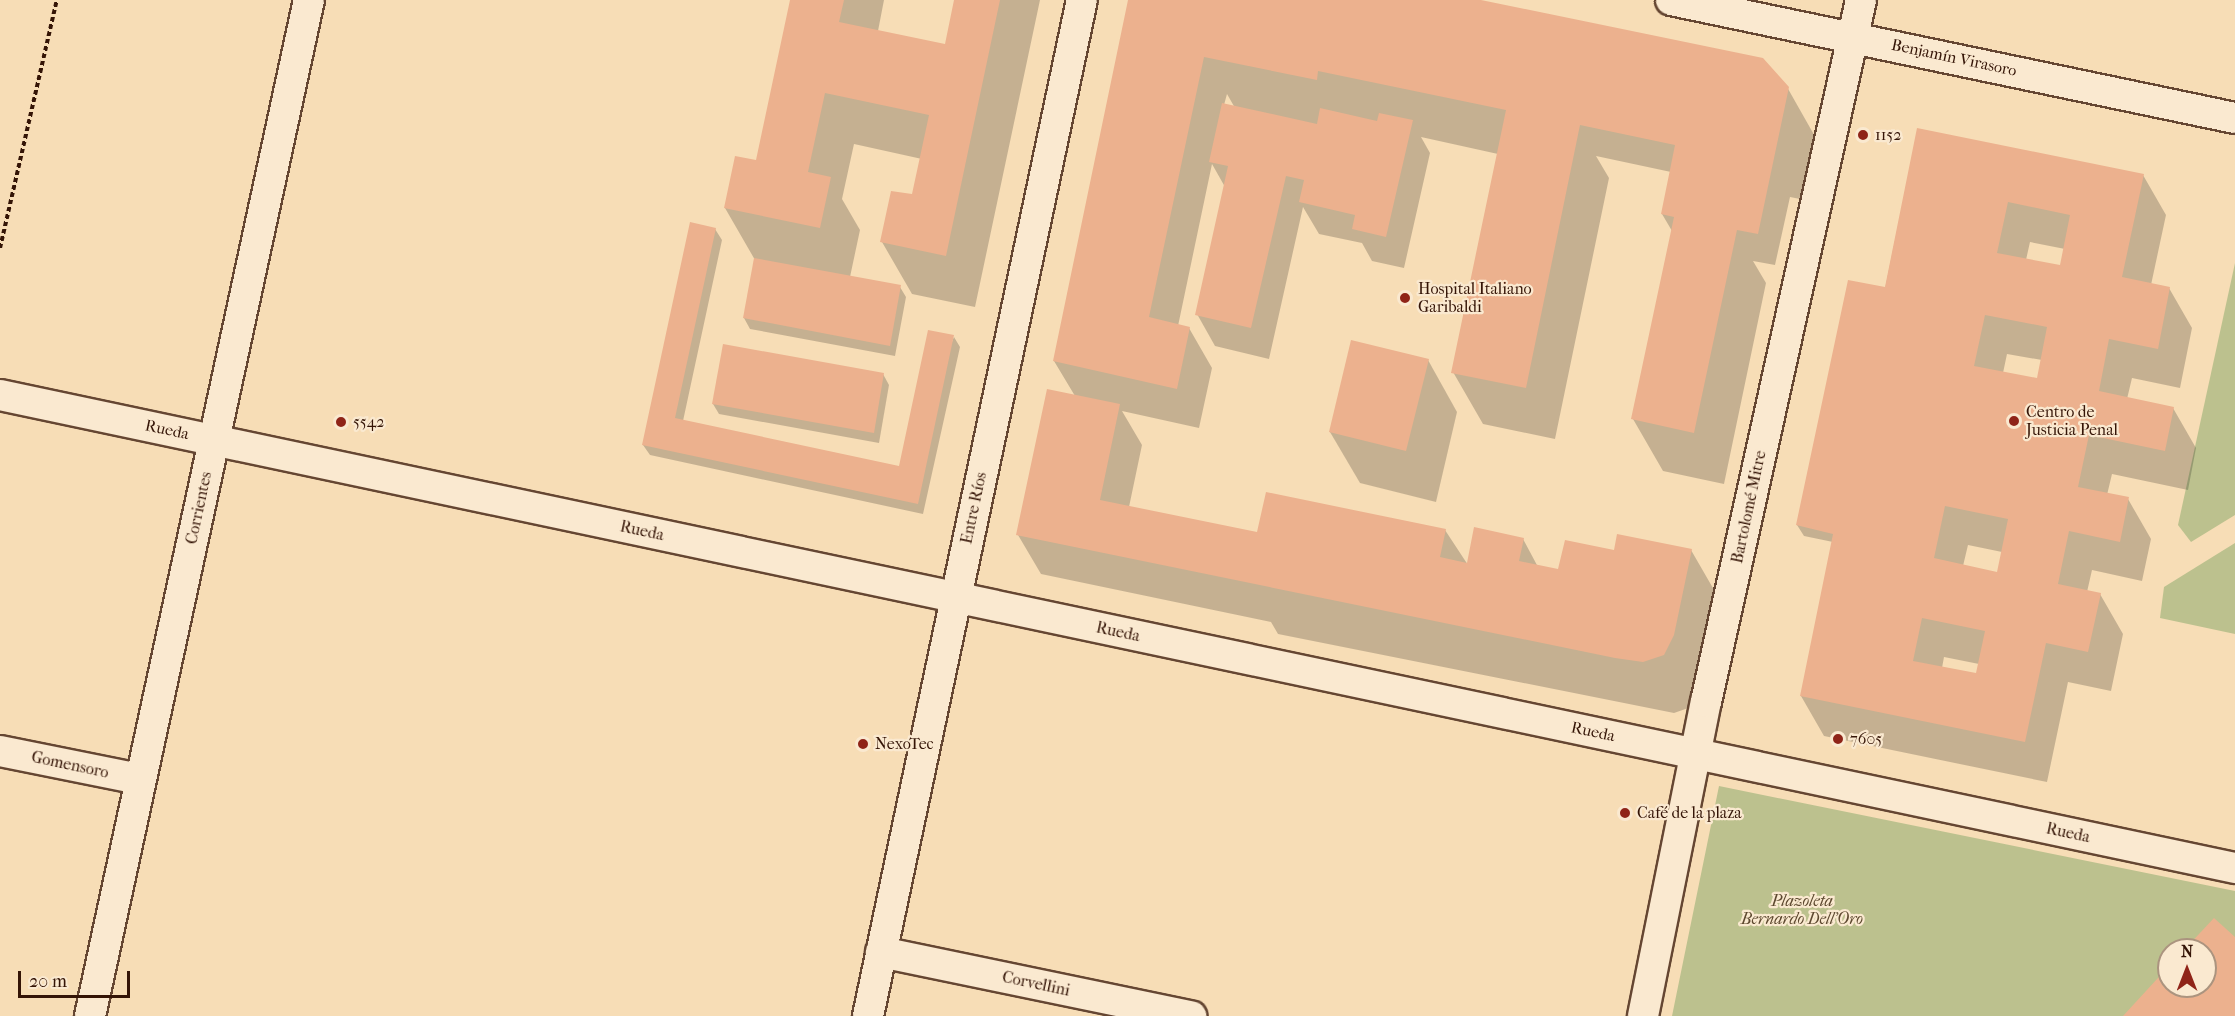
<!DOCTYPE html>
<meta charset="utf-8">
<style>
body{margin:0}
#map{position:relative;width:2235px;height:1016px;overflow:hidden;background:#f7ddb6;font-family:"IM FELL French Canon",serif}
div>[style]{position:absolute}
.green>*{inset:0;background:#bcc18e}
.shadow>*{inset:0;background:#0003}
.building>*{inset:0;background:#ecb18e}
.path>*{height:4px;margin-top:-2px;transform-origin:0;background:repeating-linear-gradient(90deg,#341406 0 4.5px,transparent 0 7.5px)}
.roads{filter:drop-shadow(2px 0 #654632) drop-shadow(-2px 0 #654632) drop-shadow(0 2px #654632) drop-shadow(0 -2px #654632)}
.minor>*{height:30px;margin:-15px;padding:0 15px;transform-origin:15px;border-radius:15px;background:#fae9d0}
.dots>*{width:16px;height:16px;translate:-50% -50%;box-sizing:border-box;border:3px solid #fae9d0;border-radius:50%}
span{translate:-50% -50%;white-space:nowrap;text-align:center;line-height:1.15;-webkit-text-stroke:4.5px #fae9d0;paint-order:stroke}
.street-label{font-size:16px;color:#341406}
.poi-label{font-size:16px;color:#341406}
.left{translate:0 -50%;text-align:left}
.park-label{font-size:16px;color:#5d482f;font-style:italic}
.north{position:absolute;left:2157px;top:938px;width:60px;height:60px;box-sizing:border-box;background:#fae9d0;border:2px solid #ab947f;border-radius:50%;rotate:0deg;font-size:16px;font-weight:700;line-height:24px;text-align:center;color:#341406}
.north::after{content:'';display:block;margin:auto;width:21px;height:27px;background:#8f2418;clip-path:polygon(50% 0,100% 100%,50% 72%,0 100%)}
.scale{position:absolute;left:18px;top:971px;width:112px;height:27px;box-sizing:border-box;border:3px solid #341406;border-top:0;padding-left:8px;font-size:18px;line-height:21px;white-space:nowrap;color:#341406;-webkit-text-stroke:4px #fae9d0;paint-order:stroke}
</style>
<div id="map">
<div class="green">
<i style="clip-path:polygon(2235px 263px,2235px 515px,2191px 542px,2178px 525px)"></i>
<i style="clip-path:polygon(2235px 543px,2235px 634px,2160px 618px,2164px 587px)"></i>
<i style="clip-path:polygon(evenodd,1719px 786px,2235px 891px,2235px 1016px,1672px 1016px,1719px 786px,2169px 950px,2205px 950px,2205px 986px,2169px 986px,2169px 950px)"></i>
</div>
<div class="shadow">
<i style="clip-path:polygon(791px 0,884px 0,878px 31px,946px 45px,955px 0,1040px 0,975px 307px,912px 294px,882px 242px,914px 196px,922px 159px,854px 144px,842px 199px,860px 230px,850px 277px,900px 287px,906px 297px,895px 356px,750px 329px,744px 318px,755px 260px,725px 208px,757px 162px)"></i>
<i style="clip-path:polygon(evenodd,1130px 0,1473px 0,1787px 87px,1817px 140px,1805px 200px,1790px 197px,1775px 265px,1753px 261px,1766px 283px,1724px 484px,1663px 471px,1633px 419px,1672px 231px,1662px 214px,1671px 172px,1596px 156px,1609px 178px,1555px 439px,1483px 424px,1453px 372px,1498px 154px,1421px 137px,1430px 153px,1404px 268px,1372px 261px,1362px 243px,1319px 234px,1303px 207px,1269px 359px,1215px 346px,1197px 314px,1225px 187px,1212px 164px,1178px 326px,1189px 328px,1212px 368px,1199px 428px,1122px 411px,1142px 445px,1129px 507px,1258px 534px,1445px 530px,1468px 565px,1523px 539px,1538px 567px,1559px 571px,1615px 552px,1691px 550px,1721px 602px,1694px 706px,1674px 713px,1278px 634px,1271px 622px,1041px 574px,1018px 535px,1075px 396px,1054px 361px,1130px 0,1227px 94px,1235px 108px,1224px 105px,1227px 94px)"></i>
<i style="clip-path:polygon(evenodd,1918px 129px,2143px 175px,2166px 215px,2151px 285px,2169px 288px,2192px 328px,2180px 388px,2132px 378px,2127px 399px,2173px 408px,2196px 448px,2188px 490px,2112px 474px,2107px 495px,2128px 499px,2151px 539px,2142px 581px,2092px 570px,2087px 592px,2100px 594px,2123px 634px,2111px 691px,2068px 682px,2047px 782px,1824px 736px,1801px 696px,1833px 542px,1804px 536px,1797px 525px,1885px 289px,1918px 129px,2030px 242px,2065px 249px,2061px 267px,2026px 260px,2030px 242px,1918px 129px,2007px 354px,2042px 360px,2038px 380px,2003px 373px,2007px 354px,1918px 129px,1968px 545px,2002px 552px,1998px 573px,1963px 566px,1968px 545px,1918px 129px,1944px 657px,1979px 664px,1977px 675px,1942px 668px,1944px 657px)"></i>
<i style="clip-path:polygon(715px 229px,722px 240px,683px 421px,900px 467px,954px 337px,960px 347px,923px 514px,650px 455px,643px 445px)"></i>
<i style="clip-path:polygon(1428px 360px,1457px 412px,1436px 502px,1360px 483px,1330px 432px)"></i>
<i style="clip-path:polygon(883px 374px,889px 385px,879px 443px,719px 414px,713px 404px)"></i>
</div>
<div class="building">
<i style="clip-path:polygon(790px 0,844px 0,839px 22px,945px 44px,954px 0,1000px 0,946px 256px,880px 242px,891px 191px,912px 194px,929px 115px,825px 93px,808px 172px,831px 177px,820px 228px,724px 208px,735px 156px,756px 160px)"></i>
<i style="clip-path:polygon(1128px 0,1481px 0,1763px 58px,1789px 87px,1758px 234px,1737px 230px,1694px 433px,1631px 419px,1674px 217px,1661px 214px,1675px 145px,1580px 125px,1526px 388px,1451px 373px,1506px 110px,1318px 71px,1317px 80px,1204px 57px,1149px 317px,1190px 327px,1177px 389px,1053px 361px)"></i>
<i style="clip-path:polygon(1222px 103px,1317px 124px,1320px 108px,1377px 121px,1379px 113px,1413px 120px,1386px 237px,1352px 229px,1355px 215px,1299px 202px,1304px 180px,1286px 176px,1251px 328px,1195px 315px,1228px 166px,1209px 162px)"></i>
<i style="clip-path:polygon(evenodd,1917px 128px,2144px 174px,2122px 277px,2170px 287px,2158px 349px,2109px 339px,2099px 391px,2174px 407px,2165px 451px,2089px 435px,2078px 487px,2129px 497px,2120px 542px,2069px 531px,2058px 584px,2101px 593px,2088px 652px,2046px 643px,2025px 742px,1800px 696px,1833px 534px,1796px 525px,1848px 280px,1885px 287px,1917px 128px,2008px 202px,2070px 215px,2060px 265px,1997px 253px,2008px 202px,1917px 128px,1985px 315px,2047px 327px,2037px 378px,1974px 366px,1985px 315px,1917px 128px,1945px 506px,2008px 519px,1997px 572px,1934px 558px,1945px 506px,1917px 128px,1922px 618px,1985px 631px,1976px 673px,1913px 661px,1922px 618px)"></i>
<i style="clip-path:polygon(690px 222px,716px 228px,675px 418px,899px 466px,928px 330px,954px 335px,918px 504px,642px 445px)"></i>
<i style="clip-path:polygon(754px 258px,901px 285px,890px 346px,743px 318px)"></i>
<i style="clip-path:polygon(1351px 340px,1429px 359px,1406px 451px,1329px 432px)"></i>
<i style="clip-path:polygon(723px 344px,884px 373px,874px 433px,712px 404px)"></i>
<i style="clip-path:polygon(1047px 389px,1120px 404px,1100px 500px,1257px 532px,1266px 492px,1446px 529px,1440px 557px,1467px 563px,1474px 527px,1524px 538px,1519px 561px,1558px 569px,1565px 540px,1614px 550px,1617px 534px,1692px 549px,1674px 635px,1664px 655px,1643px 662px,1615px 658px,1016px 535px)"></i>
<i style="clip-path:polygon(2214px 918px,2235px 937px,2235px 1016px,2123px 1016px,2169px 966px,2169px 986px,2205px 986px,2205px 950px,2184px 950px)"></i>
</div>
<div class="path">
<i style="left:0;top:248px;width:254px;rotate:-77.1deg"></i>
</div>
<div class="roads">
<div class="minor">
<i style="left:1671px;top:0;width:576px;rotate:11.82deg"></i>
<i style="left:0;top:395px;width:2285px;rotate:11.95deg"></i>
<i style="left:0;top:751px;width:142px;rotate:11.4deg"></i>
<i style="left:881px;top:952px;width:317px;rotate:11.7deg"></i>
<i style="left:90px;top:1016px;width:1039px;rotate:-77.84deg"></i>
<i style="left:868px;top:1016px;width:1038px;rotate:-78.11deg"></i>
<i style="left:1643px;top:1016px;width:320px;rotate:-78.7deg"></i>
<i style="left:1706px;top:702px;width:719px;rotate:-77.55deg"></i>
</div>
</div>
<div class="dots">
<i style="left:1863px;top:135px;background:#8f2418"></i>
<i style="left:1405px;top:298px;background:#8f2418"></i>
<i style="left:2014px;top:421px;background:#8f2418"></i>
<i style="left:341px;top:422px;background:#8f2418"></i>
<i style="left:1838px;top:739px;background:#8f2418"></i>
<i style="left:863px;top:744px;background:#8f2418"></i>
<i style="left:1625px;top:813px;background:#8f2418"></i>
</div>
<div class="street-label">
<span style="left:1954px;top:58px;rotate:12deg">Benjamín Virasoro</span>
<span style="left:167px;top:430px;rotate:12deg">Rueda</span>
<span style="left:1749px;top:507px;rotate:-78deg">Bartolomé Mitre</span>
<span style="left:199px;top:508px;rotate:-78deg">Corrientes</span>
<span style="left:974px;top:508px;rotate:-78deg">Entre Ríos</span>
<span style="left:642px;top:531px;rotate:12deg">Rueda</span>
<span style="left:1118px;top:632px;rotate:12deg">Rueda</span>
<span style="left:1593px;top:732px;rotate:12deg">Rueda</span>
<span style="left:70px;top:765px;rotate:12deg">Gomensoro</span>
<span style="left:2068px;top:833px;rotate:12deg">Rueda</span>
<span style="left:1036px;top:984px;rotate:12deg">Corvellini</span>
</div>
<div class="poi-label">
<span class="left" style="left:1875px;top:135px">1152</span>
<span class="left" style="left:1418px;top:298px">Hospital Italiano<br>Garibaldi</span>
<span class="left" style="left:2026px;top:421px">Centro de<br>Justicia Penal</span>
<span class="left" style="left:353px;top:422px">5542</span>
<span class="left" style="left:1850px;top:739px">7605</span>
<span class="left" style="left:875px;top:744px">NexoTec</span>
<span class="left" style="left:1637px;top:813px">Café de la plaza</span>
</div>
<div class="park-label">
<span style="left:1802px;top:910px">Plazoleta<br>Bernardo Dell'Oro</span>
</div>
<div class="north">N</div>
<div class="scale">20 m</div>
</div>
